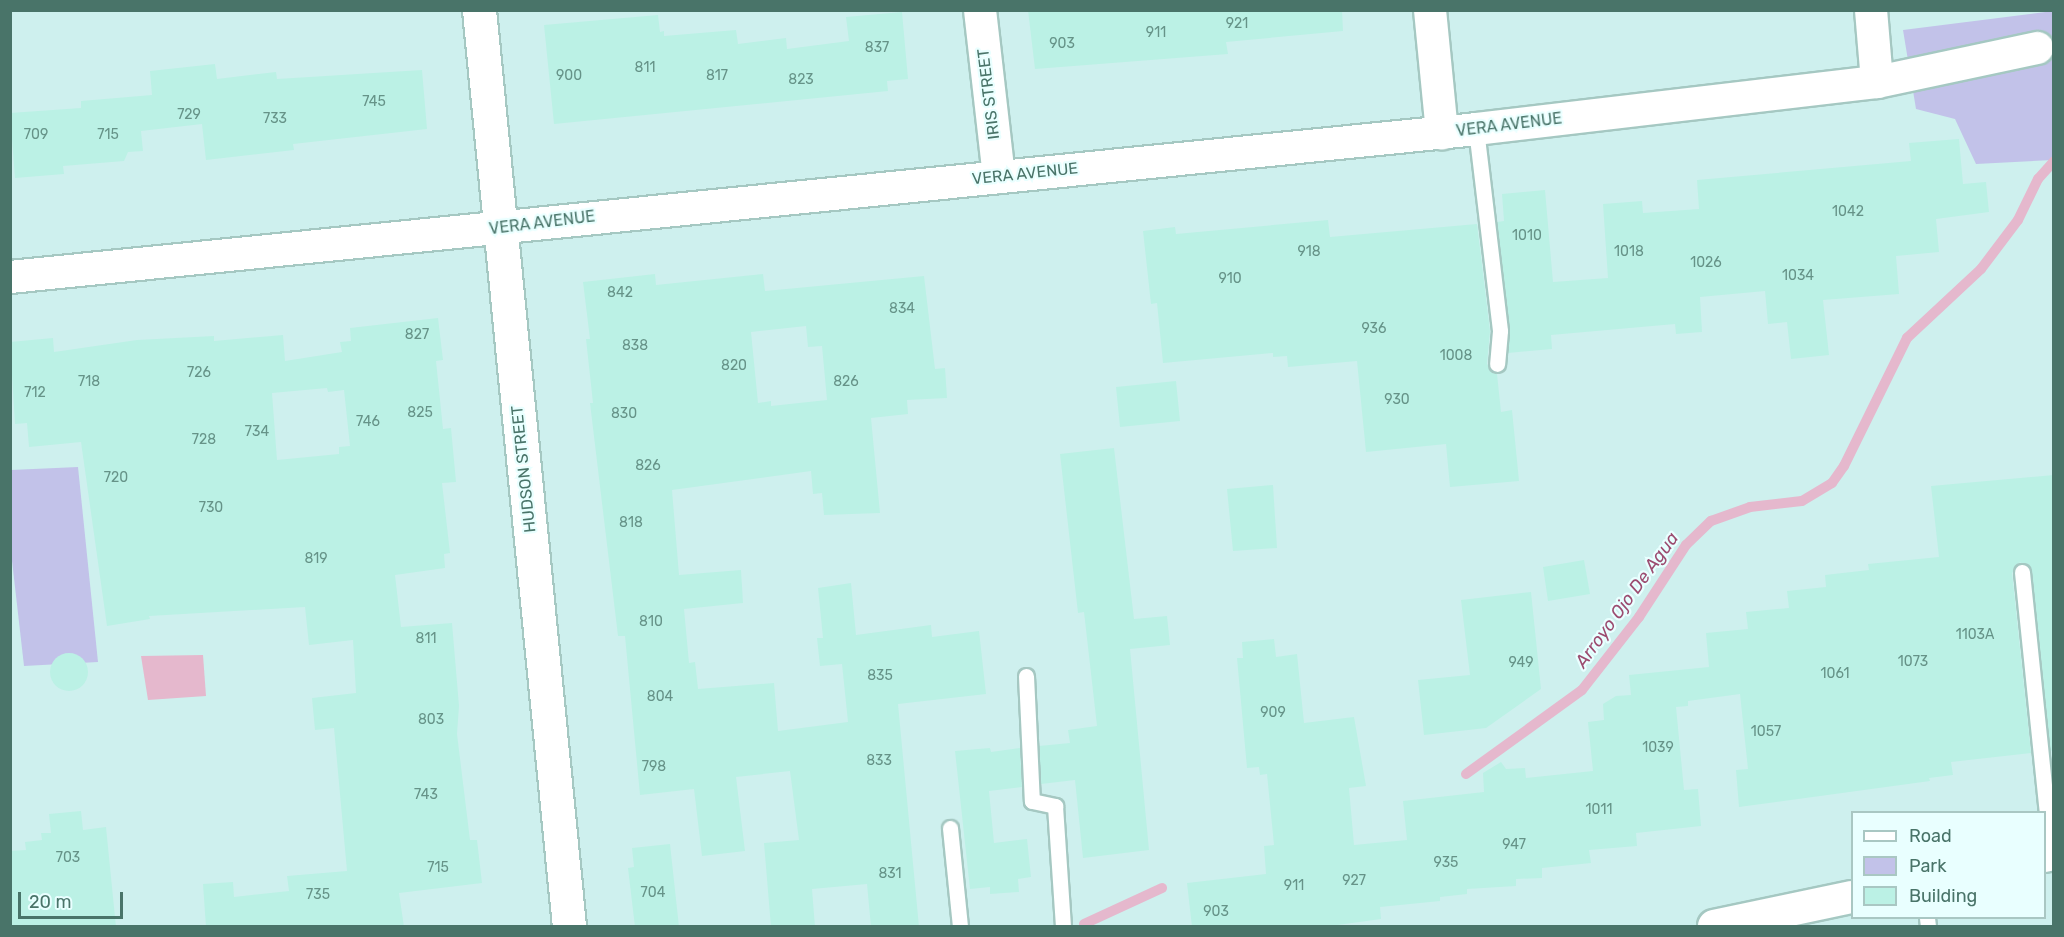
<!DOCTYPE html>
<style>
body{margin:0}
#map{position:relative;width:2064px;height:937px;overflow:hidden;background:#e3fcfc;font-family:Rubik,sans-serif}
div>[style]{position:absolute}
.residential>*{inset:0;background:#cef0ee}
.green>*{inset:0;background:#c2c2e9}
.water>*{inset:0;background:#e5b8cd}
.stream>*{height:10px;margin:-5px;padding:0 5px;transform-origin:5px;border-radius:5px;background:#e5b8cd}
.building>*{inset:0;background:#bbf1e5}
.round{border-radius:50%}
.roads{filter:drop-shadow(2px 0 #a5c8c2) drop-shadow(-2px 0 #a5c8c2) drop-shadow(0 2px #a5c8c2) drop-shadow(0 -2px #a5c8c2)}
.lane>*{height:15px;margin:-7.5px;padding:0 7.5px;transform-origin:7.5px;border-radius:7.5px;background:#fff}
.street>*{height:32px;margin:-16px;padding:0 16px;transform-origin:16px;border-radius:16px;background:#fff}
.secondary>*{height:33px;margin:-16.5px;padding:0 16.5px;transform-origin:16.5px;border-radius:16.5px;background:#fff}
span{translate:-50% -50%;white-space:nowrap;text-align:center;line-height:1.15;-webkit-text-stroke:4.5px #e9ffff;paint-order:stroke}
.number-label{font-size:14px;color:#669388}
.number-label span{-webkit-text-stroke-width:0}
.street-label{font-size:16px;color:#497469}
.water-label{font-size:18px;color:#9c4c70;font-style:italic}
.frame{position:absolute;inset:0;border:12px solid #497469;pointer-events:none}
.legend{position:absolute;left:1851px;top:811px;width:195px;height:108px;box-sizing:border-box;background:#e9ffff;border:2px solid #a9c7c3;margin:0;padding:8px 10px;list-style:none;font-size:18px;color:#497469}
.legend li{display:flex;align-items:center;gap:12px;height:30px}
.legend b{width:30px;border:2px solid #a9c7c3}
.scale{position:absolute;left:18px;top:892px;width:105px;height:27px;box-sizing:border-box;border:3px solid #497469;border-top:0;padding-left:8px;font-size:18px;line-height:21px;white-space:nowrap;color:#497469;-webkit-text-stroke:4px #e9ffff;paint-order:stroke}
</style>
<div id="map">
<div class="residential">
<i style="clip-path:polygon(evenodd,10px 11px,2053px 11px,2053px 926px,11px 926px,10px 11px,1852px 812px,2044px 812px,2044px 918px,1852px 918px,1852px 812px)"></i>
</div>
<div class="green">
<i style="clip-path:polygon(2053px 11px,2053px 160px,1976px 164px,1955px 119px,1916px 109px,1903px 30px)"></i>
<i style="clip-path:polygon(78px 467px,98px 662px,24px 666px,11px 552px,11px 470px)"></i>
</div>
<div class="water">
<i style="clip-path:polygon(203px 655px,206px 696px,148px 700px,141px 656px)"></i>
</div>
<div class="stream">
<i style="left:1466px;top:774px;width:143px;rotate:-35.9deg"></i>
<i style="left:1582px;top:690px;width:93px;rotate:-52deg"></i>
<i style="left:1639px;top:617px;width:86px;rotate:-56.9deg"></i>
<i style="left:1686px;top:545px;width:35px;rotate:-44deg"></i>
<i style="left:1711px;top:521px;width:41px;rotate:-19.7deg"></i>
<i style="left:1750px;top:507px;width:52px;rotate:-6.6deg"></i>
<i style="left:1802px;top:501px;width:35px;rotate:-31deg"></i>
<i style="left:1832px;top:483px;width:21px;rotate:-55deg"></i>
<i style="left:1844px;top:466px;width:143px;rotate:-63.8deg"></i>
<i style="left:1907px;top:338px;width:101px;rotate:-43deg"></i>
<i style="left:1981px;top:269px;width:61px;rotate:-52.9deg"></i>
<i style="left:2018px;top:220px;width:46px;rotate:-64deg"></i>
<i style="left:2038px;top:179px;width:24px;rotate:-48deg"></i>
<i style="left:1084px;top:924px;width:86px;rotate:-24.8deg"></i>
</div>
<div class="building">
<i style="clip-path:polygon(1028px 10px,1342px 10px,1343px 31px,1226px 42px,1228px 54px,1035px 69px)"></i>
<i style="clip-path:polygon(902px 12px,908px 79px,887px 81px,888px 91px,554px 124px,544px 25px,658px 15px,660px 32px,664px 31px,664px 36px,736px 30px,738px 44px,786px 38px,787px 49px,849px 41px,846px 17px)"></i>
<i style="clip-path:polygon(215px 64px,217px 79px,276px 72px,277px 79px,422px 70px,427px 129px,293px 144px,294px 150px,206px 160px,202px 124px,141px 131px,143px 151px,128px 152px,124px 161px,63px 166px,64px 174px,15px 178px,10px 113px,81px 108px,81px 101px,152px 95px,150px 71px)"></i>
<i style="clip-path:polygon(1959px 139px,1963px 184px,1986px 182px,1989px 212px,1936px 219px,1939px 252px,1896px 256px,1899px 294px,1823px 300px,1829px 355px,1791px 359px,1787px 322px,1768px 324px,1765px 291px,1700px 297px,1702px 332px,1676px 334px,1675px 324px,1551px 335px,1552px 349px,1508px 353px,1510px 330px,1497px 222px,1504px 221px,1502px 194px,1545px 190px,1553px 282px,1608px 278px,1603px 204px,1642px 201px,1643px 213px,1699px 209px,1697px 180px,1911px 161px,1909px 143px)"></i>
<i style="clip-path:polygon(1328px 220px,1330px 237px,1477px 224px,1490px 331px,1487px 364px,1497px 374px,1501px 412px,1512px 410px,1519px 481px,1450px 487px,1446px 444px,1366px 452px,1357px 361px,1288px 367px,1287px 356px,1273px 357px,1273px 353px,1163px 363px,1157px 303px,1151px 304px,1143px 231px,1175px 227px,1176px 234px)"></i>
<i style="clip-path:polygon(evenodd,655px 274px,656px 285px,763px 274px,765px 291px,924px 276px,935px 369px,945px 368px,947px 398px,907px 400px,908px 414px,871px 418px,880px 513px,824px 515px,822px 493px,813px 494px,811px 471px,672px 490px,679px 575px,741px 570px,743px 603px,684px 609px,689px 663px,695px 662px,698px 689px,774px 683px,778px 731px,848px 722px,842px 664px,820px 666px,817px 638px,823px 638px,818px 588px,851px 583px,856px 635px,931px 625px,932px 637px,979px 631px,986px 694px,898px 704px,919px 927px,871px 927px,867px 884px,812px 889px,815px 927px,771px 927px,764px 843px,799px 840px,790px 771px,736px 777px,745px 851px,702px 856px,694px 789px,640px 795px,625px 636px,618px 636px,590px 403px,593px 403px,586px 339px,590px 339px,583px 282px,655px 274px,806px 326px,808px 347px,822px 346px,827px 400px,771px 406px,771px 401px,758px 403px,751px 332px,806px 326px)"></i>
<i style="clip-path:polygon(evenodd,438px 318px,443px 360px,436px 361px,443px 429px,451px 428px,456px 482px,442px 483px,450px 553px,444px 554px,445px 568px,395px 575px,401px 627px,452px 623px,459px 706px,457px 734px,470px 840px,477px 840px,482px 883px,399px 893px,404px 927px,206px 927px,203px 884px,233px 882px,234px 897px,289px 891px,287px 876px,347px 871px,334px 728px,315px 730px,312px 698px,356px 693px,353px 640px,309px 645px,305px 607px,149px 616px,150px 619px,107px 626px,81px 442px,29px 447px,27px 423px,15px 424px,10px 342px,53px 338px,54px 352px,137px 340px,214px 336px,214px 341px,283px 335px,285px 361px,342px 352px,340px 342px,351px 341px,350px 328px,438px 318px,327px 388px,328px 392px,344px 390px,350px 446px,339px 447px,339px 454px,277px 460px,272px 393px,327px 388px)"></i>
<i style="clip-path:polygon(1176px 381px,1180px 421px,1120px 427px,1116px 387px)"></i>
<i style="clip-path:polygon(1114px 448px,1134px 619px,1167px 616px,1170px 645px,1130px 649px,1149px 850px,1083px 858px,1075px 780px,1041px 784px,1039px 746px,1070px 743px,1068px 730px,1097px 726px,1084px 612px,1078px 613px,1060px 454px)"></i>
<i style="clip-path:polygon(2054px 475px,2054px 750px,2050px 751px,2032px 571px,2020px 562px,2012px 573px,2031px 753px,1951px 762px,1953px 775px,1929px 778px,1930px 781px,1739px 807px,1736px 770px,1748px 769px,1740px 694px,1688px 701px,1688px 706px,1676px 707px,1684px 790px,1698px 789px,1701px 826px,1636px 833px,1637px 846px,1589px 850px,1591px 863px,1542px 868px,1542px 878px,1516px 879px,1516px 886px,1467px 889px,1467px 894px,1440px 897px,1440px 901px,1380px 907px,1381px 919px,1323px 927px,1192px 927px,1187px 883px,1266px 874px,1264px 846px,1274px 845px,1267px 774px,1260px 775px,1259px 767px,1247px 768px,1237px 658px,1243px 658px,1242px 642px,1274px 639px,1276px 657px,1297px 654px,1304px 723px,1354px 717px,1366px 786px,1349px 788px,1354px 845px,1407px 840px,1403px 801px,1484px 792px,1483px 773px,1501px 762px,1506px 769px,1525px 768px,1526px 778px,1593px 771px,1588px 722px,1604px 720px,1603px 704px,1616px 696px,1631px 695px,1629px 675px,1709px 667px,1706px 633px,1748px 629px,1746px 612px,1789px 608px,1787px 591px,1826px 587px,1825px 575px,1869px 570px,1868px 564px,1939px 557px,1931px 486px)"></i>
<i style="clip-path:polygon(1273px 485px,1277px 548px,1233px 551px,1227px 489px)"></i>
<i style="clip-path:polygon(1584px 560px,1590px 594px,1548px 601px,1543px 567px)"></i>
<i style="clip-path:polygon(1531px 592px,1541px 689px,1486px 728px,1424px 735px,1418px 680px,1470px 675px,1461px 600px)"></i>
<i class="round" style="left:50px;top:653px;width:38px;height:38px"></i>
<i style="clip-path:polygon(990px 748px,991px 752px,1020px 748px,1022px 787px,989px 791px,994px 843px,1027px 839px,1031px 877px,1018px 879px,1019px 892px,990px 894px,990px 887px,970px 889px,955px 751px)"></i>
<i style="clip-path:polygon(81px 811px,83px 830px,106px 827px,116px 927px,10px 927px,10px 851px,26px 850px,25px 842px,42px 840px,41px 833px,51px 833px,49px 814px)"></i>
<i style="clip-path:polygon(670px 844px,679px 927px,635px 927px,628px 868px,634px 867px,632px 848px)"></i>
</div>
<div class="roads">
<div class="lane">
<i style="left:1476px;top:129px;width:203px;rotate:83.2deg"></i>
<i style="left:1500px;top:331px;width:33px;rotate:95deg"></i>
<i style="left:2022px;top:572px;width:284px;rotate:84.1deg"></i>
<i style="left:1026px;top:676px;width:125px;rotate:87.3deg"></i>
<i style="left:1032px;top:801px;width:24px;rotate:12deg"></i>
<i style="left:1055px;top:806px;width:120px;rotate:86.2deg"></i>
<i style="left:950px;top:828px;width:99px;rotate:84.2deg"></i>
<i style="left:1927px;top:918px;width:8px;rotate:83deg"></i>
</div>
<div class="street">
<i style="left:980px;top:10px;width:168px;rotate:83.5deg"></i>
<i style="left:1430px;top:10px;width:124px;rotate:84.4deg"></i>
<i style="left:1871px;top:10px;width:72px;rotate:85.2deg"></i>
<i style="left:10px;top:277px;width:1473px;rotate:-5.76deg"></i>
<i style="left:1476px;top:129px;width:404px;rotate:-6.7deg"></i>
<i style="left:1877px;top:82px;width:164px;rotate:-12deg"></i>
<i style="left:2044px;top:856px;width:10px;rotate:-11deg"></i>
<i style="left:1714px;top:926px;width:141px;rotate:-11.9deg"></i>
</div>
<div class="secondary">
<i style="left:479px;top:10px;width:920px;rotate:84.39deg"></i>
</div>
</div>
<div class="number-label">
<span style="left:1237px;top:24px">921</span>
<span style="left:1156px;top:33px">911</span>
<span style="left:1062px;top:44px">903</span>
<span style="left:877px;top:48px">837</span>
<span style="left:645px;top:68px">811</span>
<span style="left:569px;top:76px">900</span>
<span style="left:717px;top:76px">817</span>
<span style="left:801px;top:80px">823</span>
<span style="left:374px;top:102px">745</span>
<span style="left:189px;top:115px">729</span>
<span style="left:275px;top:119px">733</span>
<span style="left:36px;top:135px">709</span>
<span style="left:108px;top:135px">715</span>
<span style="left:1848px;top:212px">1042</span>
<span style="left:1527px;top:236px">1010</span>
<span style="left:1309px;top:252px">918</span>
<span style="left:1629px;top:252px">1018</span>
<span style="left:1706px;top:263px">1026</span>
<span style="left:1798px;top:276px">1034</span>
<span style="left:1230px;top:279px">910</span>
<span style="left:620px;top:293px">842</span>
<span style="left:902px;top:309px">834</span>
<span style="left:1374px;top:329px">936</span>
<span style="left:417px;top:335px">827</span>
<span style="left:635px;top:346px">838</span>
<span style="left:1456px;top:356px">1008</span>
<span style="left:734px;top:366px">820</span>
<span style="left:199px;top:373px">726</span>
<span style="left:89px;top:382px">718</span>
<span style="left:846px;top:382px">826</span>
<span style="left:35px;top:393px">712</span>
<span style="left:1397px;top:400px">930</span>
<span style="left:420px;top:413px">825</span>
<span style="left:624px;top:414px">830</span>
<span style="left:368px;top:422px">746</span>
<span style="left:257px;top:432px">734</span>
<span style="left:204px;top:440px">728</span>
<span style="left:648px;top:466px">826</span>
<span style="left:116px;top:478px">720</span>
<span style="left:211px;top:508px">730</span>
<span style="left:631px;top:523px">818</span>
<span style="left:316px;top:559px">819</span>
<span style="left:651px;top:622px">810</span>
<span style="left:1975px;top:635px">1103A</span>
<span style="left:426px;top:639px">811</span>
<span style="left:1913px;top:662px">1073</span>
<span style="left:1521px;top:663px">949</span>
<span style="left:1835px;top:674px">1061</span>
<span style="left:880px;top:676px">835</span>
<span style="left:660px;top:697px">804</span>
<span style="left:1273px;top:713px">909</span>
<span style="left:431px;top:720px">803</span>
<span style="left:1766px;top:732px">1057</span>
<span style="left:1658px;top:748px">1039</span>
<span style="left:879px;top:761px">833</span>
<span style="left:654px;top:767px">798</span>
<span style="left:426px;top:795px">743</span>
<span style="left:1599px;top:810px">1011</span>
<span style="left:1514px;top:845px">947</span>
<span style="left:68px;top:858px">703</span>
<span style="left:1446px;top:863px">935</span>
<span style="left:438px;top:868px">715</span>
<span style="left:890px;top:874px">831</span>
<span style="left:1354px;top:881px">927</span>
<span style="left:1294px;top:886px">911</span>
<span style="left:653px;top:893px">704</span>
<span style="left:318px;top:895px">735</span>
<span style="left:1216px;top:912px">903</span>
</div>
<div class="street-label">
<span style="left:989px;top:94px;rotate:-97deg">IRIS STREET</span>
<span style="left:1509px;top:125px;rotate:-7deg">VERA AVENUE</span>
<span style="left:1025px;top:174px;rotate:-6deg">VERA AVENUE</span>
<span style="left:542px;top:223px;rotate:-7deg">VERA AVENUE</span>
<span style="left:524px;top:469px;rotate:-96deg">HUDSON STREET</span>
</div>
<div class="water-label">
<span style="left:1627px;top:600px;rotate:-54deg">Arroyo Ojo De Agua</span>
</div>
<div class="frame"></div>
<ul class="legend">
<li><b style="height:8px;background:#fff"></b>Road</li>
<li><b style="height:16px;background:#c2c2e9"></b>Park</li>
<li><b style="height:16px;background:#bbf1e5"></b>Building</li>
</ul>
<div class="scale">20 m</div>
</div>
